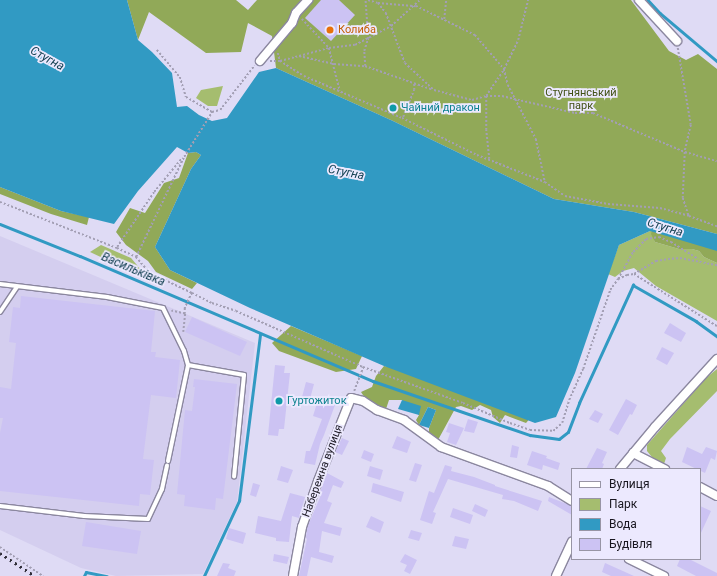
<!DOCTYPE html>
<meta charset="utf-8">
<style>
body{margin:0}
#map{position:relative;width:717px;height:576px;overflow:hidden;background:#dfdbf5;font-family:Roboto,sans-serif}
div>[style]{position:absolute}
.built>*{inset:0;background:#d4ceef}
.green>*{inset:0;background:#a5bd6f}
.forest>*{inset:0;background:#91a958}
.water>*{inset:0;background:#319ac3}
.stream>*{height:2.5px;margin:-1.25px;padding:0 1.25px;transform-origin:1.25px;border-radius:1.25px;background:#319ac3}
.building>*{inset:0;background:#ccc3f3}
.path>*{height:1.5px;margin-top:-0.75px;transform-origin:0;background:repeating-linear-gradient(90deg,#a39fb4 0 2px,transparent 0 4px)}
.roads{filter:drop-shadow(1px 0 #8b879f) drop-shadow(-1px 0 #8b879f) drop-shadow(0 1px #8b879f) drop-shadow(0 -1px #8b879f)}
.lane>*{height:4px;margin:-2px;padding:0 2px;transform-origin:2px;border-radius:2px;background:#fff}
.street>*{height:8px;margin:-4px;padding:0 4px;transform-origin:4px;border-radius:4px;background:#fff}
.rail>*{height:2.5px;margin-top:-1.25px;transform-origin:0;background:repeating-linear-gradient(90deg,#302e39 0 2px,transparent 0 6px)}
.dots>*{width:11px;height:11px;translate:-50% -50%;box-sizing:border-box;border:2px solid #ece9fe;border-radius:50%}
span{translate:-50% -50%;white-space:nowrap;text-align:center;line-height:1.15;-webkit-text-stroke:3.5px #ece9fe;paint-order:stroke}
.food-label{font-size:11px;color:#c56008}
.left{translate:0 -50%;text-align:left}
.park-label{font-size:11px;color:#415015}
.culture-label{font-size:11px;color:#0d838f}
.street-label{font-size:11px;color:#191720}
.water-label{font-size:12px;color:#144052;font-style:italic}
.legend{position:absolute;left:571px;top:468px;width:130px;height:92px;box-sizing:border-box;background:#ece9fe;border:1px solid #9895a5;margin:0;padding:5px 7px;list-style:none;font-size:12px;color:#191720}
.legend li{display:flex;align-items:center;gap:8px;height:20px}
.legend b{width:20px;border:1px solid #9895a5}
</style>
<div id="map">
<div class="built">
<i style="clip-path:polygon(0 236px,255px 343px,237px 502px,203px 574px,116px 576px,81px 568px,0 530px)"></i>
</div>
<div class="green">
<i style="clip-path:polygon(223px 86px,217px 106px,208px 106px,196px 98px,201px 90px)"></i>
<i style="clip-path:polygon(650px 231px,652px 231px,655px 242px,679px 249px,692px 249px,699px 251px,704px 257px,717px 263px,717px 321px,656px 286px,634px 268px,623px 271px,615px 277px,608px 274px,619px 245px)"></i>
<i style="clip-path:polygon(101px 245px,131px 258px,142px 271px,141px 276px,90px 252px)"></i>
<i style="clip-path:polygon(717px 369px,717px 391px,670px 439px,661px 451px,666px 458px,664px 464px,656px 462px,647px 451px,647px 445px,706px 378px)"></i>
</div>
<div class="forest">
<i style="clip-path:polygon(127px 0,236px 0,248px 10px,257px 0,631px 0,669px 51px,686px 60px,698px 54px,717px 69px,717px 234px,634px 212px,554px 199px,393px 121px,276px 68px,272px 36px,248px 23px,241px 52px,206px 53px,149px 12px,138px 40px)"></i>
<i style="clip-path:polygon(196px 152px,201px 155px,191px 169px,155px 247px,170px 270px,197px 283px,192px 289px,156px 272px,148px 261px,126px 245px,116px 232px,130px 208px,145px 213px,164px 183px,179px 178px,188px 153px)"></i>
<i style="clip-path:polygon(0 187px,61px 211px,89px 217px,87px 225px,51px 214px,0 194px)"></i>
<i style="clip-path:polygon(653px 227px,717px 247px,717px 263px,704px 257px,699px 251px,692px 249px,679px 249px,655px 242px,651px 234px)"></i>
<i style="clip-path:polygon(291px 326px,362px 356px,356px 369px,336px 372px,279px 351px,272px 343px)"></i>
<i style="clip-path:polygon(384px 366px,438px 376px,533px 415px,526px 423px,505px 415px,500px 423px,493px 417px,491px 410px,480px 405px,472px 410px,461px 406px,456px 407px,438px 440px,429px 436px,429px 428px,436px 410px,428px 407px,419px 425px,416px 420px,419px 415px,402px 400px,389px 400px,386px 409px,379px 407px,365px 398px,361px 392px,372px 387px,376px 376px)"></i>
</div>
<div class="water">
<i style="clip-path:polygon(0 0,127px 0,138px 40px,152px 52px,172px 73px,177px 107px,187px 106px,199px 115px,212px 121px,227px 118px,259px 72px,276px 68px,393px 121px,554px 199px,634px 212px,717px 234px,717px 251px,650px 231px,619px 245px,575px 373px,556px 417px,535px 423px,384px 366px,250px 308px,170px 270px,155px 247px,191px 169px,201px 155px,196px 152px,188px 153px,177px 147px,138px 191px,114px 224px,61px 211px,0 187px)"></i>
<i style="clip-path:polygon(402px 400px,421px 406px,419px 415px,398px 409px)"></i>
<i style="clip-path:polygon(428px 407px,436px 410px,429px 428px,419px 425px)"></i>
</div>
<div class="stream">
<i style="left:648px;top:0;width:18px;rotate:47deg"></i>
<i style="left:660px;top:13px;width:75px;rotate:40.1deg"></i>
<i style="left:0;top:224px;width:86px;rotate:21.8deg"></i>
<i style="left:80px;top:256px;width:319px;rotate:23.1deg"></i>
<i style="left:373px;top:381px;width:166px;rotate:19deg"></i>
<i style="left:530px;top:435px;width:29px;rotate:8deg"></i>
<i style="left:559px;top:439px;width:11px;rotate:-38deg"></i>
<i style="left:568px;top:432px;width:31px;rotate:-69deg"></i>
<i style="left:579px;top:403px;width:130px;rotate:-65.4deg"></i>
<i style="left:633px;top:285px;width:73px;rotate:29.7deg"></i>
<i style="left:696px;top:321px;width:26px;rotate:36deg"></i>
<i style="left:84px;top:576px;width:4px;rotate:-63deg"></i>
<i style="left:86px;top:572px;width:21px;rotate:11deg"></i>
<i style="left:204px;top:576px;width:83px;rotate:-65deg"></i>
<i style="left:239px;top:501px;width:168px;rotate:-82.8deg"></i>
</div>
<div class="building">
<i style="clip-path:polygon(321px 0,339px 0,355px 15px,331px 41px,305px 18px)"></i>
<i style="clip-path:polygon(21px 296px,155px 311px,151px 352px,156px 352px,155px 357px,180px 360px,176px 398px,151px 395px,143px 459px,154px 460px,150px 495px,140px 494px,139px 506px,0 491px,0 433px,3px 418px,0 418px,0 387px,11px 389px,16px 343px,9px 342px,13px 307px,20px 308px)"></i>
<i style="clip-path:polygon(192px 317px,247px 342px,240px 356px,185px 332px)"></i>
<i style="clip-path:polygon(670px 323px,686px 333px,681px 342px,664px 333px)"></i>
<i style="clip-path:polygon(662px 347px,674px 353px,667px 365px,656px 359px)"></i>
<i style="clip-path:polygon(275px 365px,285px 366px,284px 373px,290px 373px,284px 429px,279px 429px,278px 436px,268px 435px)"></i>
<i style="clip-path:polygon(194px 379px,237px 384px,223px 499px,216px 498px,215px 510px,184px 506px,185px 495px,177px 494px,185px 410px,192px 411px,195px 387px,193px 387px)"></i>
<i style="clip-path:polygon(306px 382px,314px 384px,310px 399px,302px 397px)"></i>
<i style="clip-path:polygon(626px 399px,637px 405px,632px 415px,630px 414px,618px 435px,609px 430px)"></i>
<i style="clip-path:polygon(318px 400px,335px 405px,324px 435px,320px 444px,315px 465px,304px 463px,306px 451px,310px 451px,322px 419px,313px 416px)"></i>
<i style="clip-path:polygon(595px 410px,603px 414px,598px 423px,589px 419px)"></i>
<i style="clip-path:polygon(468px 419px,478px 422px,474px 433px,464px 431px)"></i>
<i style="clip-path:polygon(449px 423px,464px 428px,456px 445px,447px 442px,450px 433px,446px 432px)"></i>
<i style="clip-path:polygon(397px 436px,411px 442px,407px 453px,392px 448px)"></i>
<i style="clip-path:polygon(342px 438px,349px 441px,342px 455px,335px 452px)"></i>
<i style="clip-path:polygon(512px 445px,519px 447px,517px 458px,510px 457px)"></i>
<i style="clip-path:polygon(687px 447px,702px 454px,706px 447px,717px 451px,715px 460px,711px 458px,705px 473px,682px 462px)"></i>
<i style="clip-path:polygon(597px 448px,607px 452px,602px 463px,604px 464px,602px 469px,586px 469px)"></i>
<i style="clip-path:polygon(364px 450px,374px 454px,371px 462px,361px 458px)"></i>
<i style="clip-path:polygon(532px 451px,547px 456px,546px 458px,560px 463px,558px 470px,543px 465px,542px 470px,527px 465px)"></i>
<i style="clip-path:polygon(415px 463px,422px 465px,416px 482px,409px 480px)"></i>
<i style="clip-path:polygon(445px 465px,452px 467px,451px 471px,474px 477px,495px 485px,495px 486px,542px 501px,538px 511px,514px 501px,502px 499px,503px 495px,448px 479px,433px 512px,436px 513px,432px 524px,420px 520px,429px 491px,434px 493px)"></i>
<i style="clip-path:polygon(281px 466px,293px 470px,288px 483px,277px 480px)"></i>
<i style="clip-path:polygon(370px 466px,383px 470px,380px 480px,367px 476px)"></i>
<i style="clip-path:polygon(327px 473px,344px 482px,341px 488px,333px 485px,327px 501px,332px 503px,324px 523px,342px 528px,340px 536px,322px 531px,319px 552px,334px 556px,332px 563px,311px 557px,307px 576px,299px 576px,307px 539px,306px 538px,307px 528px,321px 495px,319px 495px)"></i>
<i style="clip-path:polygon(253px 483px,260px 485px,256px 497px,250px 495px)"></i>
<i style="clip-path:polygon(373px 483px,404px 492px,401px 502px,371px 492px)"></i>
<i style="clip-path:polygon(290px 493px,305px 497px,299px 518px,292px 516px,289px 542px,276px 541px,276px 538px,255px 533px,258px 516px,281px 521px)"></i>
<i style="clip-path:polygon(549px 497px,572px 506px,572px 515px,548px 501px)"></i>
<i style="clip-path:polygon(475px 504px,488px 510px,485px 517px,472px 511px)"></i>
<i style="clip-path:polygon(700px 506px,711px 511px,700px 535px)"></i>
<i style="clip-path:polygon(453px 508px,473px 515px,470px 524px,450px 517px)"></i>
<i style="clip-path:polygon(371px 516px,384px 522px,380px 533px,366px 527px)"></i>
<i style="clip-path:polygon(86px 522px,141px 531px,137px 554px,82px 546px)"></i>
<i style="clip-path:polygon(229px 528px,246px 533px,243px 544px,226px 539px)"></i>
<i style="clip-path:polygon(411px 530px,422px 533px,419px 541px,408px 538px)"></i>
<i style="clip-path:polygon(455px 536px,469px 539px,466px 549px,452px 546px)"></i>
<i style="clip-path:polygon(274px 554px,289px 557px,287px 564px,273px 561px)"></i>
<i style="clip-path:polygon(405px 554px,417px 560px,410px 574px,404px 571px,407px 565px,400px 562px)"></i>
<i style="clip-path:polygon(680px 559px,689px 559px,717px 573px,717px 576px,696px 576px,677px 566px)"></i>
<i style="clip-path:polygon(223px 563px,230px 564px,228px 568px,236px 571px,234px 576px,217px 576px)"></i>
<i style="clip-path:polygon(605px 563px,634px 576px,611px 576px,602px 572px)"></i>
</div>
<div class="path">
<i style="left:368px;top:0;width:10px;rotate:17deg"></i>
<i style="left:378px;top:3px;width:13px;rotate:51deg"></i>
<i style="left:386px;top:13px;width:53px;rotate:69.2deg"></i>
<i style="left:405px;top:63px;width:40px;rotate:43deg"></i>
<i style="left:434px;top:90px;width:39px;rotate:15deg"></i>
<i style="left:472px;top:100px;width:15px;rotate:-16deg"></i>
<i style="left:486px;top:96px;width:16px"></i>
<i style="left:502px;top:96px;width:75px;rotate:13.1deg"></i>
<i style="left:575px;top:113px;width:18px"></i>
<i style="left:593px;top:113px;width:100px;rotate:23deg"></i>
<i style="left:685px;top:152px;width:33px;rotate:16deg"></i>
<i style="left:378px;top:3px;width:38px;rotate:5deg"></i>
<i style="left:416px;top:6px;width:66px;rotate:26.2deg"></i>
<i style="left:475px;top:35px;width:45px;rotate:49.5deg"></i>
<i style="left:504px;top:69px;width:16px;rotate:76deg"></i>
<i style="left:508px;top:85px;width:61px;rotate:62.6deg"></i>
<i style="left:536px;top:139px;width:44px;rotate:78.2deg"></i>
<i style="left:302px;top:19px;width:40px;rotate:47deg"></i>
<i style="left:329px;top:48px;width:44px;rotate:75.7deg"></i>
<i style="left:444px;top:19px;width:19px;rotate:-84deg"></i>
<i style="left:678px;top:48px;width:78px;rotate:80.4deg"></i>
<i style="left:691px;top:125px;width:28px;rotate:103deg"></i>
<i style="left:685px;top:152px;width:46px;rotate:92.5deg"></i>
<i style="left:683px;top:198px;width:19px;rotate:72deg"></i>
<i style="left:157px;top:50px;width:35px;rotate:50deg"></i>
<i style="left:180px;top:77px;width:21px;rotate:73deg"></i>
<i style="left:186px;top:97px;width:30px;rotate:30deg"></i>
<i style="left:278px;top:53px;width:8px;rotate:76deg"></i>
<i style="left:280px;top:61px;width:51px;rotate:-14.9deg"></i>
<i style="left:329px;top:48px;width:26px;rotate:-7deg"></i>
<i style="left:355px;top:45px;width:41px;rotate:-27.8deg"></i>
<i style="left:391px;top:26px;width:39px;rotate:-42deg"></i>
<i style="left:299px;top:56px;width:36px;rotate:13deg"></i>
<i style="left:334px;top:64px;width:31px;rotate:4deg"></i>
<i style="left:365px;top:66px;width:72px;rotate:19.4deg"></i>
<i style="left:270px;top:61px;width:10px"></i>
<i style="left:280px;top:61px;width:28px;rotate:32deg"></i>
<i style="left:304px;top:76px;width:107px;rotate:23.2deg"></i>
<i style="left:402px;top:118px;width:84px;rotate:26.3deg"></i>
<i style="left:477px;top:155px;width:73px;rotate:21.7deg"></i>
<i style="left:545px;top:182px;width:24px;rotate:35deg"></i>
<i style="left:565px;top:196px;width:44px;rotate:10.5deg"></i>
<i style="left:608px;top:204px;width:52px;rotate:4.4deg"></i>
<i style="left:660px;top:208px;width:30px;rotate:15deg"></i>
<i style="left:689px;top:216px;width:30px;rotate:20deg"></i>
<i style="left:365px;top:66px;width:15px;rotate:-94deg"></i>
<i style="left:364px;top:51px;width:13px;rotate:-72deg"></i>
<i style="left:368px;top:39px;width:39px;rotate:-94deg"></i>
<i style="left:403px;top:117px;width:29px;rotate:-68deg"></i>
<i style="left:414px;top:90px;width:6px;rotate:-90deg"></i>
<i style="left:489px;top:159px;width:29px;rotate:-96deg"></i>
<i style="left:486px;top:130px;width:34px;rotate:-90deg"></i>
<i style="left:486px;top:96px;width:32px;rotate:-56deg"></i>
<i style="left:504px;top:69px;width:32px;rotate:-64deg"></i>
<i style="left:518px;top:40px;width:41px;rotate:-76deg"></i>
<i style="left:0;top:202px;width:126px;rotate:21.5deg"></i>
<i style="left:117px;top:248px;width:21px;rotate:25deg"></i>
<i style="left:136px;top:257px;width:21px;rotate:49deg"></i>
<i style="left:150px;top:273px;width:47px;rotate:25.5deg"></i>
<i style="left:192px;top:293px;width:17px;rotate:115deg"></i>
<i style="left:185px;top:308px;width:6px;rotate:90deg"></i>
<i style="left:185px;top:314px;width:14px;rotate:-168deg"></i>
<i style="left:117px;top:247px;width:66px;rotate:-56.1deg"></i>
<i style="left:154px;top:192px;width:44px;rotate:-50.5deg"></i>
<i style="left:136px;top:257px;width:111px;rotate:-64.4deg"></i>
<i style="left:184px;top:157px;width:53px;rotate:-58.1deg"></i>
<i style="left:212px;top:112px;width:8px;rotate:-14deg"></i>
<i style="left:220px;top:110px;width:56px;rotate:-52.3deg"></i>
<i style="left:634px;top:274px;width:98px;rotate:32.1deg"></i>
<i style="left:618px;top:279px;width:31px;rotate:-61deg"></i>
<i style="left:633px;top:252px;width:18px;rotate:-45deg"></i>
<i style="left:646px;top:239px;width:13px;rotate:-9deg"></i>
<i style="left:659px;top:237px;width:13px;rotate:23deg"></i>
<i style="left:671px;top:242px;width:32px;rotate:32deg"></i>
<i style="left:192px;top:293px;width:22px;rotate:27deg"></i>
<i style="left:212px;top:303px;width:25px;rotate:18deg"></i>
<i style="left:236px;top:311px;width:139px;rotate:23.8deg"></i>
<i style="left:363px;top:367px;width:106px;rotate:19.8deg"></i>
<i style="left:463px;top:403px;width:51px;rotate:23.1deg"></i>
<i style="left:510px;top:423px;width:21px;rotate:19deg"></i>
<i style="left:530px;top:430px;width:23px;rotate:2deg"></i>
<i style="left:553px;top:431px;width:12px;rotate:-42deg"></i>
<i style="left:562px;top:423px;width:24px;rotate:-73deg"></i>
<i style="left:569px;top:400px;width:34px;rotate:-66deg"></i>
<i style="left:583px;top:369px;width:83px;rotate:-71.1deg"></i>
<i style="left:610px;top:290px;width:14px;rotate:-54deg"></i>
<i style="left:618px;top:279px;width:10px;rotate:-24deg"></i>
<i style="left:627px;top:275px;width:7px;rotate:-8deg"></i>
<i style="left:634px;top:274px;width:26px;rotate:-31deg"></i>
<i style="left:656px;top:261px;width:12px;rotate:-9deg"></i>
<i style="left:668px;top:259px;width:12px;rotate:-5deg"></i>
<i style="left:680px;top:258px;width:38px;rotate:11deg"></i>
<i style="left:183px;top:332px;width:18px;rotate:-84deg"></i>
<i style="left:354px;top:391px;width:26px;rotate:-69deg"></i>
<i style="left:0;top:547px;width:52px;rotate:34deg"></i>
</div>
<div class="roads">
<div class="lane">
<i style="left:0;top:284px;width:108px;rotate:6.9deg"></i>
<i style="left:107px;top:297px;width:57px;rotate:11.1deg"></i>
<i style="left:163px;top:308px;width:48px;rotate:64deg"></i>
<i style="left:184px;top:351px;width:15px;rotate:74deg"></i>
<i style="left:188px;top:365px;width:57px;rotate:10.1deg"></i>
<i style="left:244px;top:375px;width:102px;rotate:95.6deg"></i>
<i style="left:0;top:312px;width:30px;rotate:-56deg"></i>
<i style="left:168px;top:461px;width:98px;rotate:-78.2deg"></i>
<i style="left:0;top:506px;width:85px;rotate:6.8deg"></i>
<i style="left:84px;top:516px;width:64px;rotate:2.7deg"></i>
<i style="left:148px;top:519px;width:33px;rotate:-65deg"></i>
<i style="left:162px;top:489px;width:24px;rotate:-78deg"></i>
</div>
<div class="street">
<i style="left:639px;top:0;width:56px;rotate:47.2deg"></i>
<i style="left:260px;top:61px;width:50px;rotate:-49.9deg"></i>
<i style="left:292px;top:23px;width:11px;rotate:-68deg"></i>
<i style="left:296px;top:13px;width:18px;rotate:-47deg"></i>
<i style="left:633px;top:453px;width:36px;rotate:27deg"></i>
<i style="left:620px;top:469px;width:55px;rotate:-50.2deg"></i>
<i style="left:655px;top:427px;width:92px;rotate:-47.6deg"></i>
<i style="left:700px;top:487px;width:19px;rotate:28deg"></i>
<i style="left:629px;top:559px;width:39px;rotate:26deg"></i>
<i style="left:293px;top:576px;width:50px;rotate:-79.6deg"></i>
<i style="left:302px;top:527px;width:49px;rotate:-70.8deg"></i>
<i style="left:318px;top:481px;width:89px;rotate:-68.3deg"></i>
<i style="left:351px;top:398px;width:12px;rotate:14deg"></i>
<i style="left:363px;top:401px;width:17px;rotate:33deg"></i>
<i style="left:377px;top:410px;width:29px;rotate:20deg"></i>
<i style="left:404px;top:420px;width:46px;rotate:36.1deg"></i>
<i style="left:441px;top:447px;width:114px;rotate:20deg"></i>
<i style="left:548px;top:486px;width:28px;rotate:32deg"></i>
<i style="left:556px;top:576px;width:38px;rotate:-65deg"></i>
</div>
</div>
<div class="rail">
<i style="left:0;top:553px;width:42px;rotate:33.3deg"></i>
</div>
<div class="dots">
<i style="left:330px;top:30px;background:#e8710a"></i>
<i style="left:393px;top:108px;background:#0f9aa8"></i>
<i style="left:279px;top:401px;background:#0f9aa8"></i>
</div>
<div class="food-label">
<span class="left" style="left:338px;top:30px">Колиба</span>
</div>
<div class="park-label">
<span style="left:581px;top:100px">Стугнянський<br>парк</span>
</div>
<div class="culture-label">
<span class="left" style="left:401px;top:108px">Чайний дракон</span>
<span class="left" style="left:287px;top:401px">Гуртожиток</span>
</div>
<div class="street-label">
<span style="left:323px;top:471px;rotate:-70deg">Набережна вулиця</span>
</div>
<div class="water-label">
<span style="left:47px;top:59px;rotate:29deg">Стугна</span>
<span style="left:346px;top:173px;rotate:11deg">Стугна</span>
<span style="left:665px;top:228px;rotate:17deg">Стугна</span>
<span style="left:133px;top:270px;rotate:23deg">Васильківка</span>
</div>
<ul class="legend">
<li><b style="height:5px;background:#fff"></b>Вулиця</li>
<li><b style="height:11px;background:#a5bd6f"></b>Парк</li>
<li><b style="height:11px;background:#319ac3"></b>Вода</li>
<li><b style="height:11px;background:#ccc3f3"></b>Будівля</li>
</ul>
</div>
